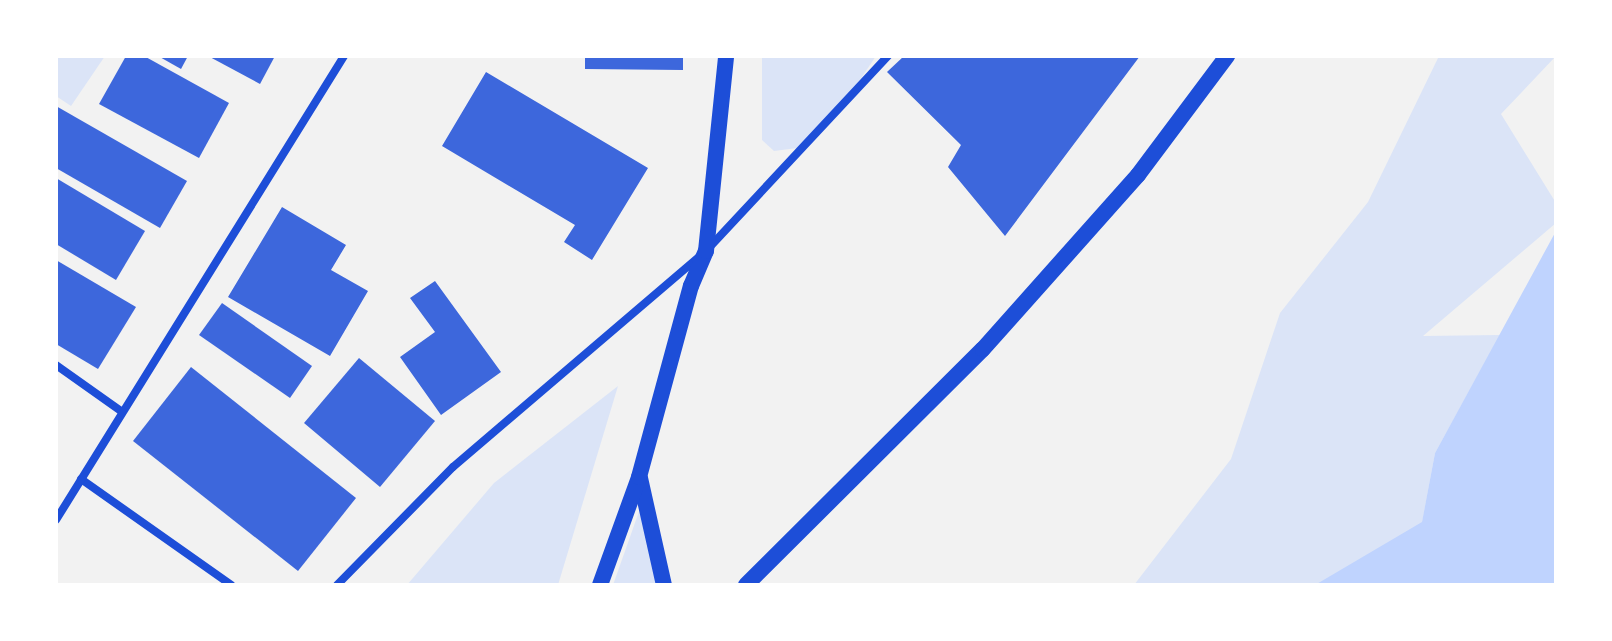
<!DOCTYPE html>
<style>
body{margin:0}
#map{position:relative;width:1612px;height:641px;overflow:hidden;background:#f2f2f2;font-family:"Open Sans",sans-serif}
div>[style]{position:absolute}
.green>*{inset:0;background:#dbe4f7}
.water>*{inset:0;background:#bfd3fe}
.building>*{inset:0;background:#3d67dc}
.minor>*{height:8px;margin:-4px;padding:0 4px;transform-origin:4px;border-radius:4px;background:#1d4ed8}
.secondary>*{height:16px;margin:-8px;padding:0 8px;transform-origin:8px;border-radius:8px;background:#1d4ed8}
span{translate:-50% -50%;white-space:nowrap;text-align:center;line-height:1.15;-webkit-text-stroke:6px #fff;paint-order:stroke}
.frame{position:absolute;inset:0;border:58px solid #fff;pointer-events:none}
</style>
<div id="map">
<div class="green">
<i style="clip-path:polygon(56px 56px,105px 56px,71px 106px,56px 96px)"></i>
<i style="clip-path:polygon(762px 56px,876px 56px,837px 114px,805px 147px,774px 151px,762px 140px)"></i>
<i style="clip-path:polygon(1439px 56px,1556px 56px,1501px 114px,1556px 203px,1556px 223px,1423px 336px,1500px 335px,1435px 453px,1422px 523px,1331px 585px,1134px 585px,1231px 459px,1280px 313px,1368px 202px)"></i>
<i style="clip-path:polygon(618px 386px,558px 585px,407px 585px,494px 483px)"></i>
<i style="clip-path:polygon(648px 486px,664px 585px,613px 585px)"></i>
</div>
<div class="water">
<i style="clip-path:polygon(1556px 231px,1556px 585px,1315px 585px,1422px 522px,1435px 453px)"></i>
</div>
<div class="building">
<i style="clip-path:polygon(126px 56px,144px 56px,229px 103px,199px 158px,99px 104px)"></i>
<i style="clip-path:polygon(158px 56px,188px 56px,181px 69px)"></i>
<i style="clip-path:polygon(208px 56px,275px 56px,260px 84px)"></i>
<i style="clip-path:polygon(585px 56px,683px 56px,683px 70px,585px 69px)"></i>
<i style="clip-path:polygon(904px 56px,1140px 56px,1005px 236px,948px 167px,961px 145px,887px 72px)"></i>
<i style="clip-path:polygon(486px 72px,648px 168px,592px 260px,564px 242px,575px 225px,442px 146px)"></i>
<i style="clip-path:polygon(56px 106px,187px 181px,160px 228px,56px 168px)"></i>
<i style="clip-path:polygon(56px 178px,145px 231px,116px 280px,56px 244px)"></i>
<i style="clip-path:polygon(282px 207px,346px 245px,331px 270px,368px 291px,330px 356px,228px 297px)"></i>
<i style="clip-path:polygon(56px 260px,136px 307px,98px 369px,56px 344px)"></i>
<i style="clip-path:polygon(435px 281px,501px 372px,441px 415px,400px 357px,435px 332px,410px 298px)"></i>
<i style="clip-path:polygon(222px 303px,312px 366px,290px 398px,199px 335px)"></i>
<i style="clip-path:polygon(359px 358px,435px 421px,380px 487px,304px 423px)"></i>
<i style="clip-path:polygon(191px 367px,356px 498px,298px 571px,133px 441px)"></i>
</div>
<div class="minor">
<i style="left:56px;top:365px;width:80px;rotate:35.3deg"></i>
<i style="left:81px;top:479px;width:184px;rotate:35.2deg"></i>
<i style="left:56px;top:520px;width:546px;rotate:-58.17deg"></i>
<i style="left:337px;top:585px;width:165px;rotate:-45.5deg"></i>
<i style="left:453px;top:467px;width:333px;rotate:-40.5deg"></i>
<i style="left:706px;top:251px;width:267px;rotate:-47deg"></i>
</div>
<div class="secondary">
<i style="left:640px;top:478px;width:110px;rotate:77.4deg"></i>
<i style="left:600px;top:585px;width:115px;rotate:-70.1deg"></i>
<i style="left:639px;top:477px;width:198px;rotate:-74.8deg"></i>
<i style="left:691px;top:286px;width:38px;rotate:-67deg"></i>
<i style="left:706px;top:251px;width:196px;rotate:-84.1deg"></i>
<i style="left:746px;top:585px;width:334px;rotate:-44.9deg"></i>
<i style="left:983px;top:349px;width:233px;rotate:-48.3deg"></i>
<i style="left:1138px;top:175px;width:149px;rotate:-53.2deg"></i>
</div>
<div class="frame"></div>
</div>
